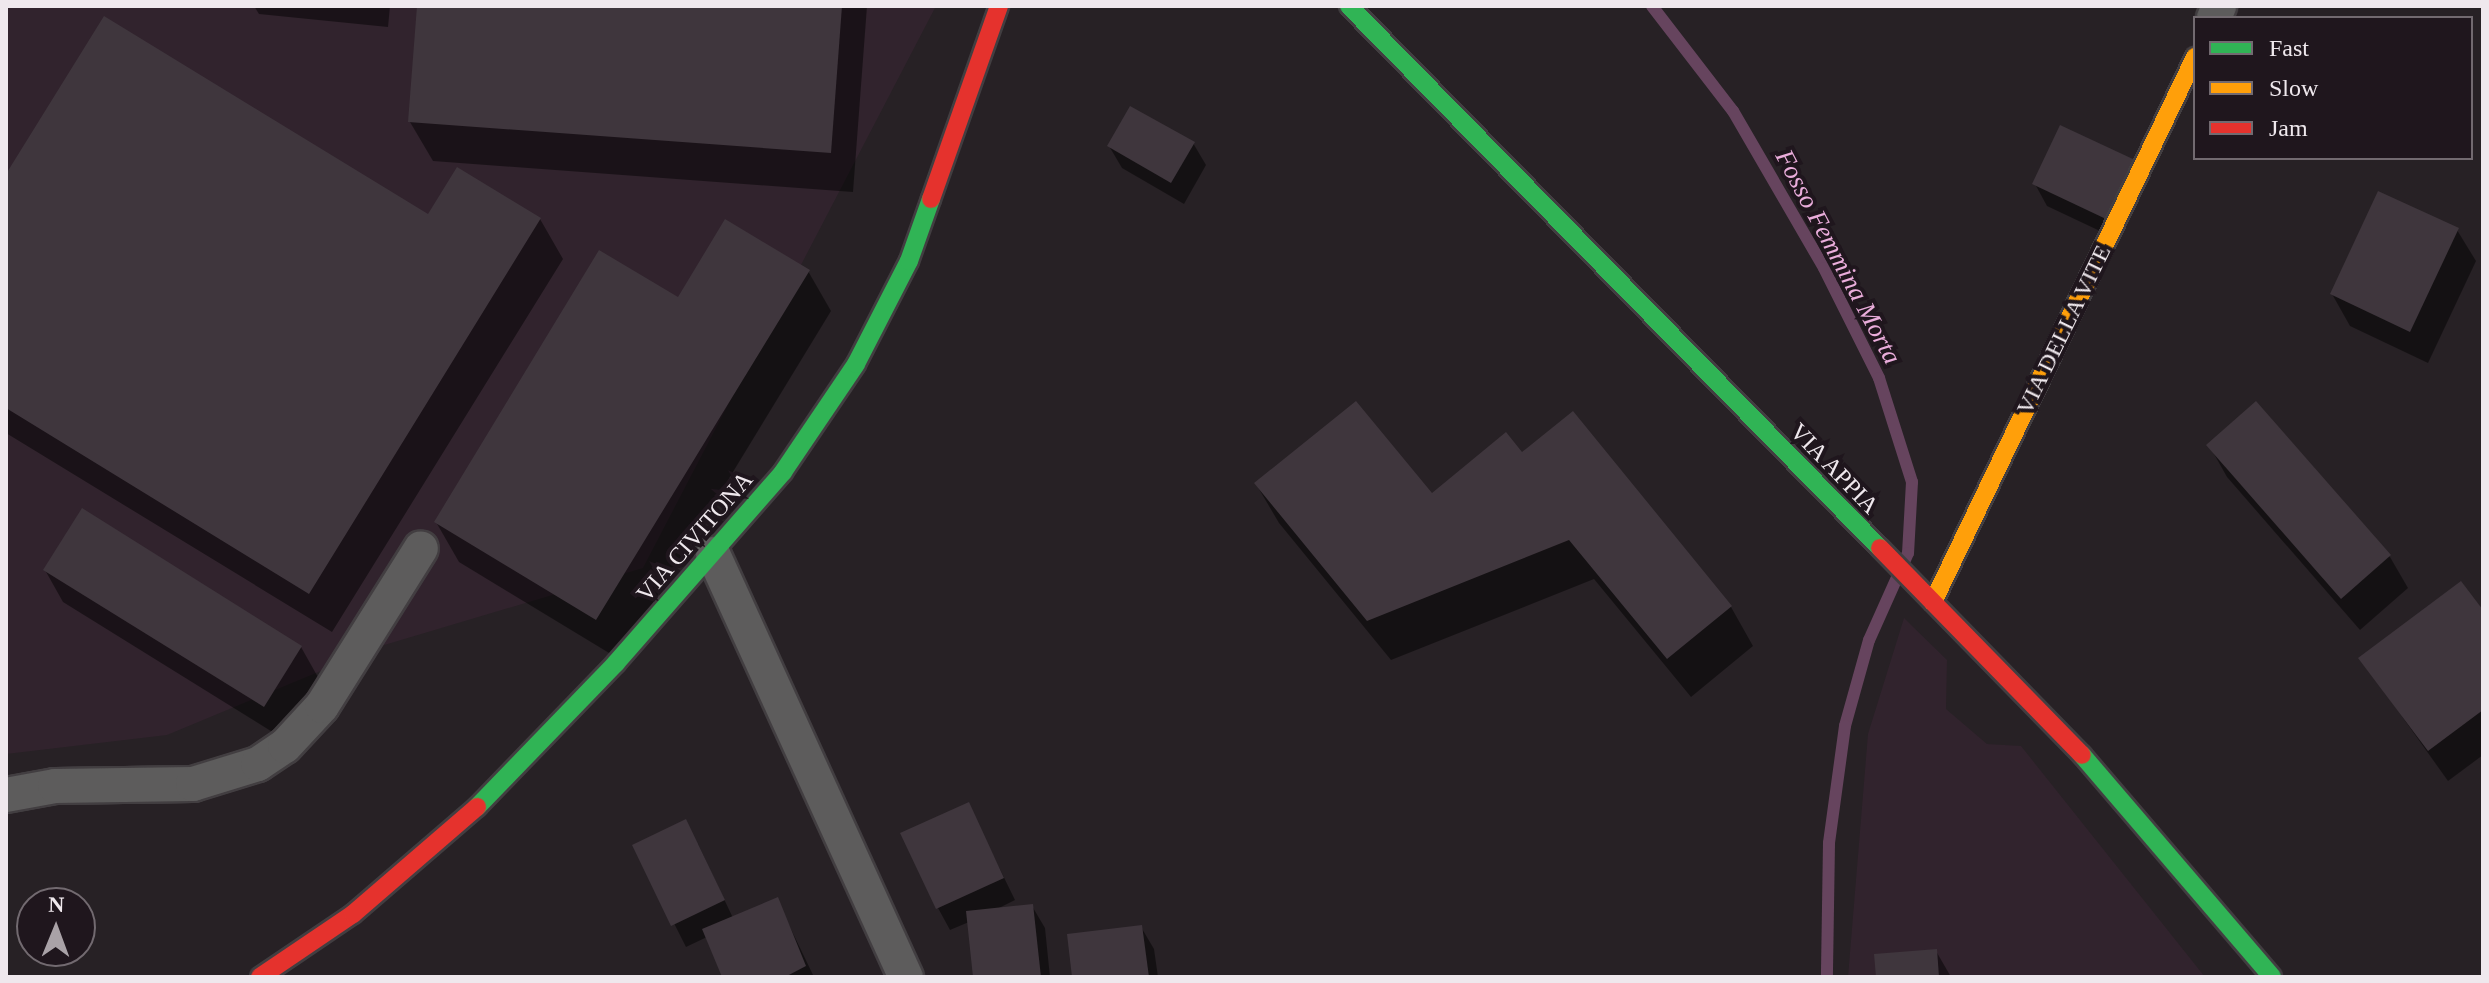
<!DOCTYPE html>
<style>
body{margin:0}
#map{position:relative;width:2489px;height:983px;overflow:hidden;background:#272125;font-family:Georgia,serif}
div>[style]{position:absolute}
.built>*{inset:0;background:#31232d}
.shadow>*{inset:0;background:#0007}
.stream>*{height:12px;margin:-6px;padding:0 6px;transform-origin:6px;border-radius:6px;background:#66445e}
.building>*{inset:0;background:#3f363d}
.roads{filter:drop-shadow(2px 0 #423e41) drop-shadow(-2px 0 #423e41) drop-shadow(0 2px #423e41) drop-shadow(0 -2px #423e41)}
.street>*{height:34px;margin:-17px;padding:0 17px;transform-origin:17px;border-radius:17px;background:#5d5c5c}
.fast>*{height:18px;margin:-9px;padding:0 9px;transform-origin:9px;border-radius:9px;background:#30b455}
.slow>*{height:18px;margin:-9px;padding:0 9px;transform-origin:9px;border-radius:9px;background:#ff9f0a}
.jam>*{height:18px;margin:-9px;padding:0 9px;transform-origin:9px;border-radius:9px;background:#e5322d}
span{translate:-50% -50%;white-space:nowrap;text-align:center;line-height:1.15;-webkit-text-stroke:8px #1f161d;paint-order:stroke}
.street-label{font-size:24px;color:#efe8ed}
.water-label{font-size:26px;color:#eaaddb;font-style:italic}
.frame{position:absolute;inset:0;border:8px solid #efe8ed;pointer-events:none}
.legend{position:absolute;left:2193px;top:16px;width:280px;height:144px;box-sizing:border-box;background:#1f161d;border:2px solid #726a70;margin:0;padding:10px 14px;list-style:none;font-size:24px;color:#efe8ed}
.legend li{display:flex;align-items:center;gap:16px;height:40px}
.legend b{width:40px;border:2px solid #726a70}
.north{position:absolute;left:16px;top:887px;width:80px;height:80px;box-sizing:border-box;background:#1f161d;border:2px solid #726a70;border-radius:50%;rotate:1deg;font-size:22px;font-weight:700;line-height:32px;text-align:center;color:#efe8ed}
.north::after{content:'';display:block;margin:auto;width:28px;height:36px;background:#a9a2a7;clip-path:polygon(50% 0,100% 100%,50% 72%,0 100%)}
</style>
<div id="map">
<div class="built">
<i style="clip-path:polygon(6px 6px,936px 6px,643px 568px,381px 646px,167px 735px,6px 754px)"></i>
<i style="clip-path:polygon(1904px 618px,1947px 660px,1946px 709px,1987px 744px,2021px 746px,2205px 977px,1848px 977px,1868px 734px)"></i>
</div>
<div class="shadow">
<i style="clip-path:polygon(254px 6px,390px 6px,388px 27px,259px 14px)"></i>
<i style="clip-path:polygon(419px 6px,867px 6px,853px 192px,433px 161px,410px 122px)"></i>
<i style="clip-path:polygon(1193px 143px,1206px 165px,1184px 204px,1122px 168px,1109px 146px)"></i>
<i style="clip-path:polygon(2133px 161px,2119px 240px,2047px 206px,2035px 184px)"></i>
<i style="clip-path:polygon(6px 178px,428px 217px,540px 219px,563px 259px,332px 632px,6px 433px)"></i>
<i style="clip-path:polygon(2457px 230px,2476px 261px,2428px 363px,2350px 326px,2332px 294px)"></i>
<i style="clip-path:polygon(808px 271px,831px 311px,619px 659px,459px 562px,436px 522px,678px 300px)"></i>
<i style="clip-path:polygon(2256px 404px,2390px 557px,2408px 588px,2360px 630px,2227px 477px,2209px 445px)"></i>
<i style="clip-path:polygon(1522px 455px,1731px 607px,1753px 646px,1691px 697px,1594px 579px,1391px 660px,1279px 523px,1256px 484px,1432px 495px)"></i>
<i style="clip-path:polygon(45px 570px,301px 647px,319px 679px,282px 738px,63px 602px)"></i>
<i style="clip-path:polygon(2483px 613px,2483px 755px,2448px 781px,2361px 659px)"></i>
<i style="clip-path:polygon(968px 804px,1015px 900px,997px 909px,1032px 906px,1045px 928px,1050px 977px,975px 977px,969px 922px,950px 930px,938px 908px)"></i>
<i style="clip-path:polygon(698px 844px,733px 918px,777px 900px,814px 977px,724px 977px,707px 937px,686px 947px,635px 846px)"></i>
<i style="clip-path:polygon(1141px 927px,1154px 949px,1158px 977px,1074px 977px)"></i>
<i style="clip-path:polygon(1936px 951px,1951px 977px,1878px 977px)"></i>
</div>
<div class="stream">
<i style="left:1652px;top:6px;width:133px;rotate:52.4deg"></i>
<i style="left:1733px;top:111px;width:181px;rotate:59.9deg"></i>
<i style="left:1824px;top:268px;width:123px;rotate:63.4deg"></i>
<i style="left:1879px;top:378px;width:109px;rotate:72.4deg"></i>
<i style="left:1912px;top:482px;width:71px;rotate:93.2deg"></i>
<i style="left:1908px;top:553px;width:95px;rotate:114.1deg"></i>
<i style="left:1869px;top:640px;width:89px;rotate:105.6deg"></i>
<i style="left:1845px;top:726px;width:118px;rotate:97.8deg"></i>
<i style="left:1829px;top:843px;width:134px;rotate:90.9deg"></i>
</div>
<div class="building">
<i style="clip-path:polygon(417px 6px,842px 6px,831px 153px,408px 122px)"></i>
<i style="clip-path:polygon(104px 16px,428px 214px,457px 167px,541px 218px,309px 594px,6px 408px,6px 174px)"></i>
<i style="clip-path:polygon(1130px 106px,1195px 142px,1171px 183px,1107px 146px)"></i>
<i style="clip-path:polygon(2060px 125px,2135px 160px,2106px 219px,2032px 184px)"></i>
<i style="clip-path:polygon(2378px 191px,2459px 228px,2410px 332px,2330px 294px)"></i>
<i style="clip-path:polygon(725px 219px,810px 270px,596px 620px,434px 522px,599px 250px,678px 297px)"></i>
<i style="clip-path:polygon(1356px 401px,1432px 493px,1506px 432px,1522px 452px,1573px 411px,1732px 606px,1667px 659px,1569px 540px,1367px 621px,1254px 483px)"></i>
<i style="clip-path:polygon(2256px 401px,2391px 555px,2341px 599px,2206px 445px)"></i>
<i style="clip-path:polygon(82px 508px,302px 646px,264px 707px,43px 570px)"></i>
<i style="clip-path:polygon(2461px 581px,2483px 610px,2483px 710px,2428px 751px,2358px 658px)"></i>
<i style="clip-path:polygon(969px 802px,1004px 878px,936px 909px,900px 833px)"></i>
<i style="clip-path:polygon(686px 819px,725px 900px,671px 926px,632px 845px)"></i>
<i style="clip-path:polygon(778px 897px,806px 966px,785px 977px,722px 977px,702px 929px)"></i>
<i style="clip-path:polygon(1033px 904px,1041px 977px,973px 977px,966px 911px)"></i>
<i style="clip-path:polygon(1142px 925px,1149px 977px,1072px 977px,1067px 934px)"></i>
<i style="clip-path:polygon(1937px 949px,1939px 977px,1876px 977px,1874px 954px)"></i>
</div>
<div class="roads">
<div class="street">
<i style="left:2214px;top:18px;width:13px;rotate:-67deg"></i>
<i style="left:713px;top:554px;width:465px;rotate:65.5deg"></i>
<i style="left:6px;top:795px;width:50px;rotate:-10.4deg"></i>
<i style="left:55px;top:786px;width:138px;rotate:-0.8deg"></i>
<i style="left:193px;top:784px;width:68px;rotate:-17.1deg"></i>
<i style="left:258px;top:764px;width:32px;rotate:-34deg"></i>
<i style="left:285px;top:746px;width:54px;rotate:-47.2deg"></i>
<i style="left:322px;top:706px;width:186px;rotate:-57.9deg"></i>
</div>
<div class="fast">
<i style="left:1349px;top:6px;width:759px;rotate:45.59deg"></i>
<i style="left:2082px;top:755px;width:292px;rotate:49.4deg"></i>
<i style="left:477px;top:807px;width:200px;rotate:-46deg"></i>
<i style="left:616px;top:663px;width:254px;rotate:-48.8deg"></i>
<i style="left:783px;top:472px;width:130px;rotate:-55.9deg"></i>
<i style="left:856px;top:364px;width:116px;rotate:-62.8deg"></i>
<i style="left:909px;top:261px;width:66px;rotate:-70.5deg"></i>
</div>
<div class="slow">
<i style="left:1933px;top:602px;width:605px;rotate:-64.32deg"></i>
</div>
<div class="jam">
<i style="left:931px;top:199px;width:205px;rotate:-70.6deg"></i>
<i style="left:1880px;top:548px;width:289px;rotate:45.7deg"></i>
<i style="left:260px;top:977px;width:112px;rotate:-34.1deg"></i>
<i style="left:353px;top:914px;width:164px;rotate:-40.8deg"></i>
</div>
</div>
<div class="street-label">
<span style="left:2064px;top:330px;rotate:-64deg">VIA DELLA VITE</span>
<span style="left:1834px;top:469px;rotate:46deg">VIA APPIA</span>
<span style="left:695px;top:537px;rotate:-49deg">VIA CIVITONA</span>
</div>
<div class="water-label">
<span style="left:1838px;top:257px;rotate:62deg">Fosso Femmina Morta</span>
</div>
<div class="frame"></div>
<ul class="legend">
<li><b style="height:10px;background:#30b455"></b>Fast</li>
<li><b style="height:10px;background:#ff9f0a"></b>Slow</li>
<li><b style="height:10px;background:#e5322d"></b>Jam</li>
</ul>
<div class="north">N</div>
</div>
